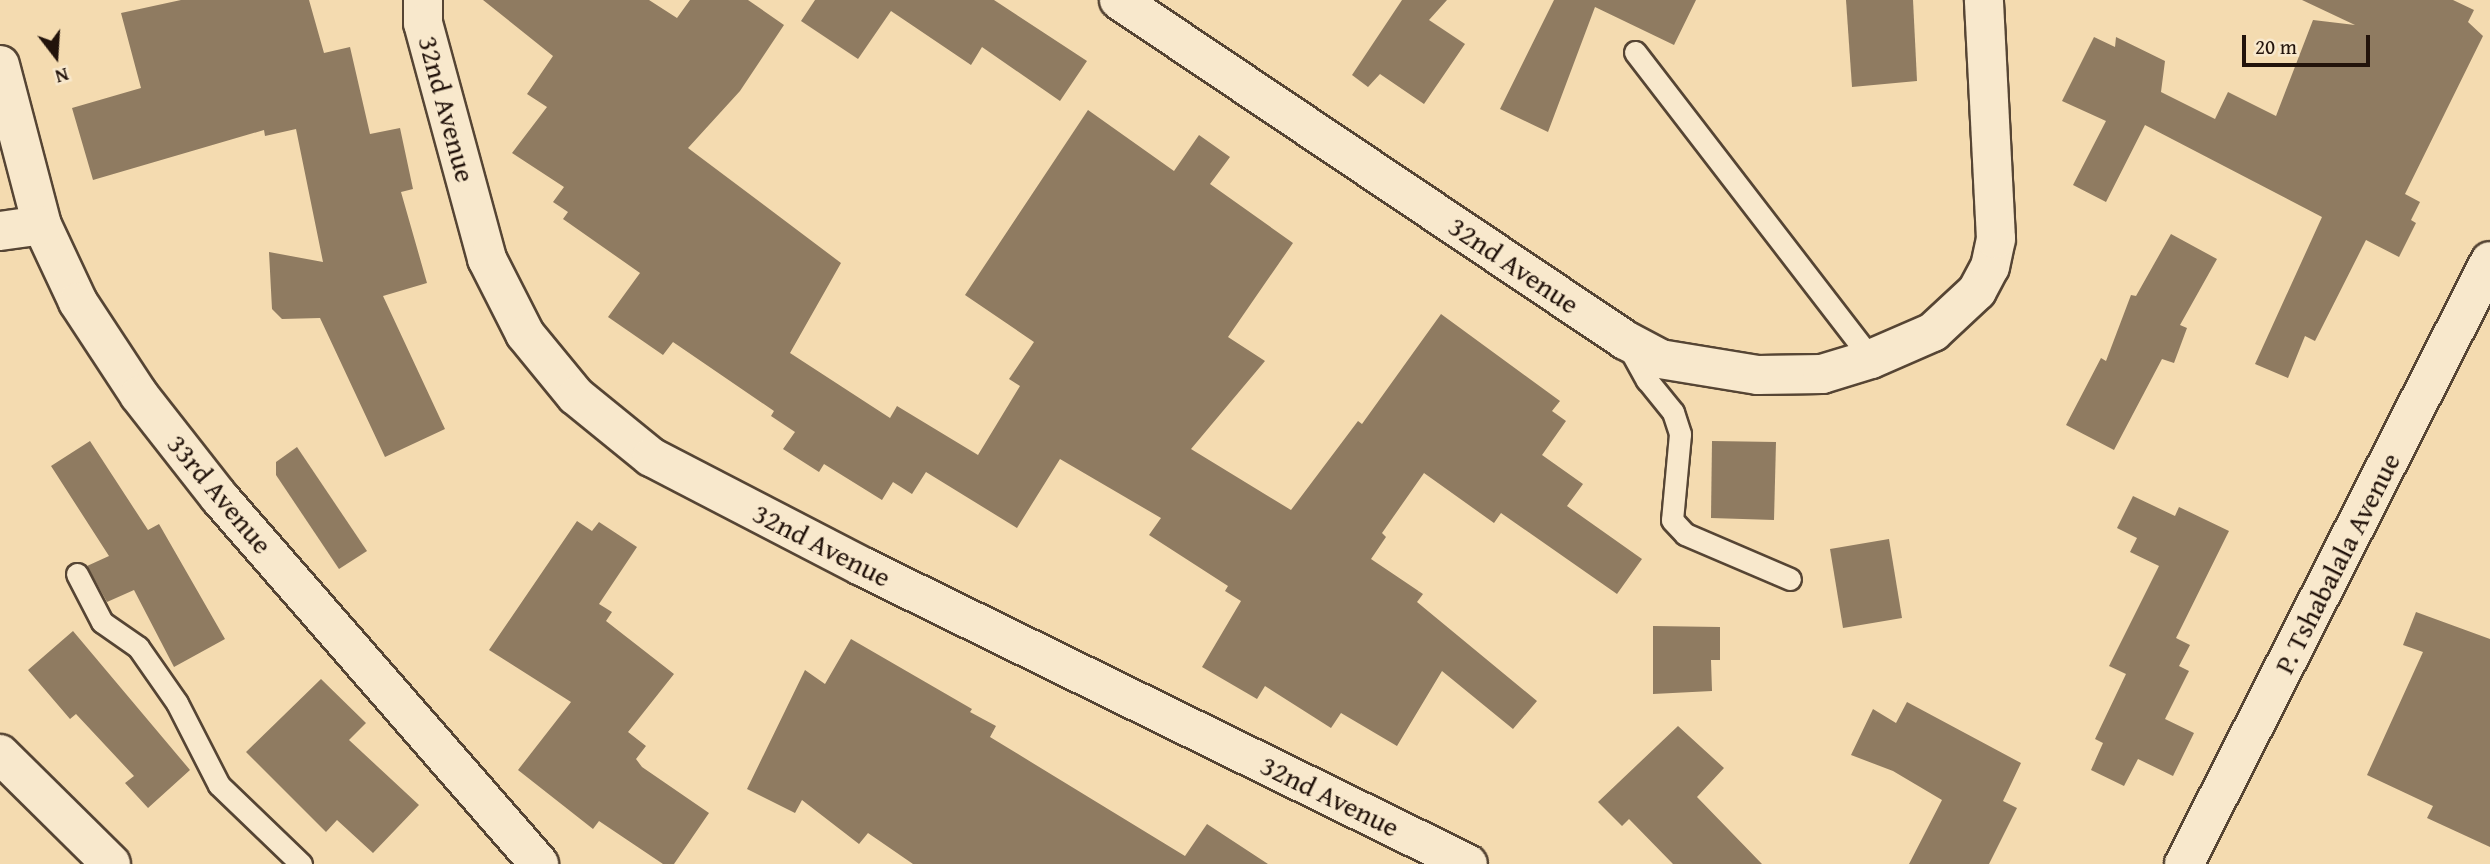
<!DOCTYPE html>
<style>
body{margin:0}
#map{position:relative;width:2490px;height:864px;overflow:hidden;background:#f4dbb0;font-family:"Gentium Book Plus",serif}
div>[style]{position:absolute}
.building>*{inset:0;background:#8f7b61}
.roads{filter:drop-shadow(2px 0 #564534) drop-shadow(-2px 0 #564534) drop-shadow(0 2px #564534) drop-shadow(0 -2px #564534)}
.lane>*{height:21px;margin:-10.5px;padding:0 10.5px;transform-origin:10.5px;border-radius:10.5px;background:#f8e8cc}
.street>*{height:38px;margin:-19px;padding:0 19px;transform-origin:19px;border-radius:19px;background:#f8e8cc}
span{translate:-50% -50%;white-space:nowrap;text-align:center;line-height:1.15;-webkit-text-stroke:5px #f8e8cc;paint-order:stroke}
.street-label{font-size:28px;color:#22130b}
.north{position:absolute;left:21px;top:21px;width:70px;height:70px;-webkit-text-stroke:5px #f8e8cc;paint-order:stroke;rotate:163deg;font-size:19px;font-weight:700;line-height:28px;text-align:center;color:#22130b}
.north::after{content:'';display:block;margin:auto;width:24px;height:32px;background:#22130b;clip-path:polygon(50% 0,100% 100%,50% 72%,0 100%)}
.scale{position:absolute;left:2242px;top:35px;width:128px;height:32px;box-sizing:border-box;border:4px solid #22130b;border-top:0;padding-left:9px;font-size:21px;line-height:24px;white-space:nowrap;color:#22130b;-webkit-text-stroke:5px #f8e8cc;paint-order:stroke}
</style>
<div id="map">
<div class="building">
<i style="clip-path:polygon(181px 0,309px 0,324px 53px,350px 47px,370px 134px,400px 128px,413px 189px,401px 192px,427px 283px,383px 296px,445px 429px,385px 457px,320px 318px,282px 319px,272px 309px,269px 252px,323px 262px,296px 129px,265px 136px,264px 130px,93px 180px,72px 108px,141px 88px,121px 13px)"></i>
<i style="clip-path:polygon(483px 0,649px 0,677px 18px,690px 0,748px 0,784px 25px,740px 91px,688px 148px,841px 263px,790px 353px,890px 418px,897px 406px,978px 455px,1020px 386px,1009px 379px,1034px 342px,965px 295px,1088px 110px,1174px 171px,1199px 135px,1230px 157px,1210px 184px,1293px 243px,1228px 337px,1265px 361px,1191px 449px,1291px 510px,1358px 421px,1362px 424px,1441px 314px,1560px 401px,1552px 411px,1566px 421px,1542px 455px,1583px 484px,1567px 506px,1642px 559px,1617px 594px,1501px 513px,1494px 523px,1424px 473px,1382px 533px,1386px 537px,1371px 559px,1423px 594px,1417px 602px,1537px 701px,1513px 729px,1442px 671px,1397px 746px,1341px 713px,1331px 728px,1265px 686px,1257px 699px,1202px 667px,1241px 601px,1225px 591px,1228px 586px,1149px 535px,1161px 518px,1060px 459px,1017px 528px,926px 472px,912px 494px,893px 482px,882px 500px,824px 464px,819px 472px,783px 449px,795px 432px,771px 416px,774px 411px,673px 342px,663px 355px,608px 317px,640px 273px,563px 219px,568px 212px,553px 202px,564px 187px,512px 153px,547px 107px,527px 94px,553px 56px)"></i>
<i style="clip-path:polygon(815px 0,994px 0,1087px 61px,1060px 101px,982px 47px,971px 65px,891px 11px,858px 59px,801px 21px)"></i>
<i style="clip-path:polygon(1402px 0,1447px 0,1429px 20px,1465px 44px,1424px 104px,1380px 74px,1368px 87px,1352px 75px)"></i>
<i style="clip-path:polygon(1554px 0,1696px 0,1674px 45px,1595px 7px,1548px 132px,1500px 109px)"></i>
<i style="clip-path:polygon(1846px 0,1913px 0,1917px 81px,1852px 87px)"></i>
<i style="clip-path:polygon(2302px 0,2453px 0,2474px 10px,2468px 22px,2483px 36px,2405px 194px,2420px 202px,2411px 220px,2416px 223px,2399px 257px,2366px 240px,2315px 341px,2305px 336px,2288px 378px,2255px 364px,2322px 217px,2145px 125px,2106px 202px,2073px 185px,2106px 121px,2062px 101px,2094px 37px,2115px 47px,2116px 37px,2165px 61px,2161px 92px,2215px 119px,2228px 92px,2276px 116px,2313px 20px,2355px 25px)"></i>
<i style="clip-path:polygon(2171px 234px,2217px 259px,2180px 325px,2187px 328px,2174px 363px,2162px 359px,2114px 450px,2066px 425px,2101px 358px,2106px 361px,2131px 295px,2136px 296px)"></i>
<i style="clip-path:polygon(90px 441px,148px 530px,159px 524px,225px 639px,174px 667px,134px 590px,107px 602px,87px 566px,109px 556px,51px 466px)"></i>
<i style="clip-path:polygon(1712px 441px,1776px 442px,1774px 520px,1711px 518px)"></i>
<i style="clip-path:polygon(297px 447px,367px 551px,339px 569px,276px 475px,276px 462px)"></i>
<i style="clip-path:polygon(2133px 496px,2175px 516px,2179px 507px,2229px 531px,2176px 638px,2190px 645px,2179px 666px,2189px 671px,2165px 719px,2194px 733px,2173px 776px,2138px 759px,2124px 786px,2091px 770px,2103px 743px,2095px 739px,2126px 674px,2109px 666px,2159px 566px,2130px 552px,2137px 538px,2117px 528px)"></i>
<i style="clip-path:polygon(577px 521px,592px 531px,599px 522px,637px 547px,599px 604px,612px 612px,606px 621px,674px 674px,628px 732px,646px 746px,636px 759px,642px 767px,709px 813px,674px 864px,663px 864px,599px 821px,593px 829px,518px 770px,571px 702px,489px 650px)"></i>
<i style="clip-path:polygon(1889px 539px,1902px 618px,1843px 628px,1830px 549px)"></i>
<i style="clip-path:polygon(2416px 612px,2490px 639px,2490px 847px,2427px 818px,2433px 806px,2367px 775px,2423px 652px,2403px 645px)"></i>
<i style="clip-path:polygon(1653px 626px,1720px 627px,1720px 660px,1711px 660px,1712px 691px,1653px 694px)"></i>
<i style="clip-path:polygon(73px 631px,190px 770px,148px 808px,125px 783px,134px 776px,76px 714px,70px 719px,28px 670px)"></i>
<i style="clip-path:polygon(851px 639px,972px 709px,970px 712px,996px 726px,990px 737px,1185px 856px,1207px 824px,1268px 864px,913px 864px,868px 833px,859px 844px,802px 800px,795px 813px,747px 789px,805px 670px,825px 684px)"></i>
<i style="clip-path:polygon(321px 679px,366px 723px,349px 740px,419px 805px,373px 853px,337px 820px,326px 832px,246px 752px)"></i>
<i style="clip-path:polygon(1907px 702px,2021px 763px,2003px 801px,2017px 808px,1989px 864px,1909px 864px,1942px 800px,1893px 771px,1851px 755px,1873px 709px,1896px 723px)"></i>
<i style="clip-path:polygon(1678px 726px,1724px 768px,1697px 797px,1762px 864px,1673px 864px,1629px 819px,1622px 826px,1598px 802px)"></i>
</div>
<div class="roads">
<div class="lane">
<i style="left:1635px;top:52px;width:387px;rotate:52.4deg"></i>
<i style="left:1629px;top:348px;width:37px;rotate:61deg"></i>
<i style="left:1647px;top:380px;width:41px;rotate:50.9deg"></i>
<i style="left:1673px;top:412px;width:23px;rotate:72deg"></i>
<i style="left:1680px;top:434px;width:86px;rotate:95.3deg"></i>
<i style="left:1672px;top:520px;width:19px;rotate:47deg"></i>
<i style="left:1685px;top:534px;width:114px;rotate:23.2deg"></i>
<i style="left:77px;top:574px;width:54px;rotate:62.5deg"></i>
<i style="left:102px;top:622px;width:44px;rotate:34.8deg"></i>
<i style="left:138px;top:647px;width:68px;rotate:55.1deg"></i>
<i style="left:177px;top:703px;width:92px;rotate:62.9deg"></i>
<i style="left:219px;top:785px;width:114px;rotate:43.9deg"></i>
</div>
<div class="street">
<i style="left:423px;top:0;width:23px;rotate:90deg"></i>
<i style="left:423px;top:23px;width:245px;rotate:74.8deg"></i>
<i style="left:487px;top:259px;width:84px;rotate:63.1deg"></i>
<i style="left:525px;top:334px;width:80px;rotate:50.6deg"></i>
<i style="left:576px;top:396px;width:97px;rotate:39.1deg"></i>
<i style="left:651px;top:457px;width:237px;rotate:27.4deg"></i>
<i style="left:861px;top:566px;width:676px;rotate:26.15deg"></i>
<i style="left:1119px;top:0;width:610px;rotate:33.9deg"></i>
<i style="left:1625px;top:340px;width:40px;rotate:28deg"></i>
<i style="left:1660px;top:359px;width:99px;rotate:9.3deg"></i>
<i style="left:1758px;top:375px;width:64px;rotate:-0.9deg"></i>
<i style="left:1822px;top:374px;width:51px;rotate:-17deg"></i>
<i style="left:1871px;top:359px;width:68px;rotate:-23.5deg"></i>
<i style="left:1933px;top:332px;width:60px;rotate:-43deg"></i>
<i style="left:1977px;top:291px;width:27px;rotate:-62deg"></i>
<i style="left:1990px;top:267px;width:29px;rotate:-78deg"></i>
<i style="left:1996px;top:239px;width:239px;rotate:-92.9deg"></i>
<i style="left:0;top:65px;width:165px;rotate:75.3deg"></i>
<i style="left:42px;top:225px;width:85px;rotate:64.9deg"></i>
<i style="left:78px;top:302px;width:111px;rotate:56.7deg"></i>
<i style="left:139px;top:395px;width:130px;rotate:51.9deg"></i>
<i style="left:219px;top:497px;width:487px;rotate:48.9deg"></i>
<i style="left:0;top:231px;width:42px;rotate:-8.1deg"></i>
<i style="left:0;top:754px;width:156px;rotate:44.7deg"></i>
<i style="left:2184px;top:864px;width:676px;rotate:-63.09deg"></i>
</div>
</div>
<div class="street-label">
<span style="left:447px;top:109px;rotate:75deg">32nd Avenue</span>
<span style="left:1514px;top:265px;rotate:34deg">32nd Avenue</span>
<span style="left:220px;top:494px;rotate:50deg">33rd Avenue</span>
<span style="left:822px;top:545px;rotate:27deg">32nd Avenue</span>
<span style="left:2337px;top:563px;rotate:-63deg">P. Tshabalala Avenue</span>
<span style="left:1330px;top:796px;rotate:26deg">32nd Avenue</span>
</div>
<div class="north">N</div>
<div class="scale">20 m</div>
</div>
